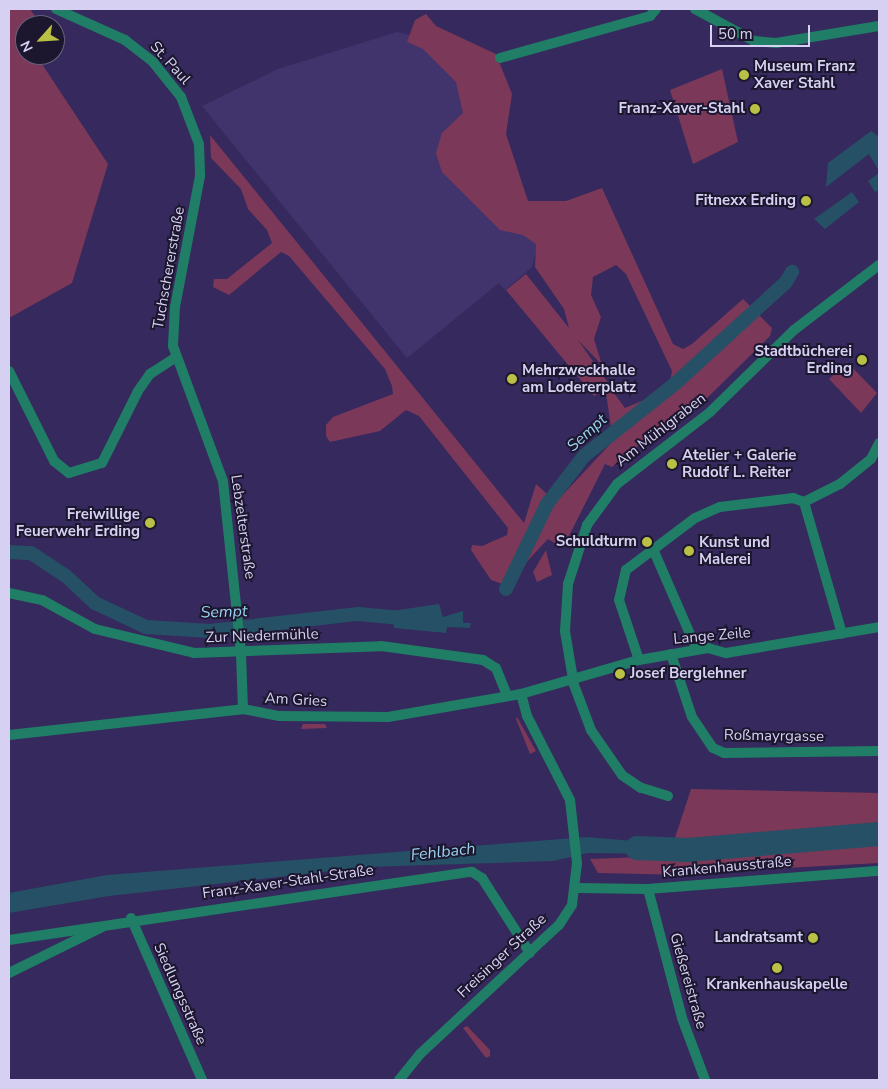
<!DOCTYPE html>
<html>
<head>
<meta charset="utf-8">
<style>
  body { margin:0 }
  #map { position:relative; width:888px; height:1089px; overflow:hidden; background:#36295d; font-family:"Nunito Sans",sans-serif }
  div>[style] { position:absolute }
  .built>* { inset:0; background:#41346d }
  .green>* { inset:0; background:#7b3858 }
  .water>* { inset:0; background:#265065 }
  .canal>* { height:14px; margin:-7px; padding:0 7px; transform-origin:7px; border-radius:7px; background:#265065 }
  .river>* { height:24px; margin:-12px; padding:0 12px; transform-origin:12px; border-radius:12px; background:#265065 }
  .minor>* { height:10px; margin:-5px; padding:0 5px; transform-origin:5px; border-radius:5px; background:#207d66 }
  .tertiary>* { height:10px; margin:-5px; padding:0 5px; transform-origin:5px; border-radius:5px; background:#207d66 }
  .dots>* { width:14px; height:14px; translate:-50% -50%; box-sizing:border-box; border:2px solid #1c172e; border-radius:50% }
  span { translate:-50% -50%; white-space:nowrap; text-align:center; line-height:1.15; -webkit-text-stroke:4px #1c172e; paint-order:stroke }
  .street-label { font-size:15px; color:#d6d1f2 }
  .poi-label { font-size:15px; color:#d6d1f2; font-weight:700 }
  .left { translate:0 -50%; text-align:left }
  .right { translate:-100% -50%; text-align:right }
  .water-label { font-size:16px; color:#9ad2ef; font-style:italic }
  .frame { position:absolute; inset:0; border:10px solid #d6d1f2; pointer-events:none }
  .north { position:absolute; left:15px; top:15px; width:50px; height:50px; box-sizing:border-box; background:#1c172e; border:1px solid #66617c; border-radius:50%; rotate:244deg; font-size:14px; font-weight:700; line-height:20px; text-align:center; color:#d6d1f2 }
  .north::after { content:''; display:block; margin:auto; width:18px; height:22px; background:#bac045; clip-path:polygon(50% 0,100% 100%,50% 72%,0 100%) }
  .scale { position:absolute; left:710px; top:25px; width:100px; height:22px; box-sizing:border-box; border:2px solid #d6d1f2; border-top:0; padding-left:6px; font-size:15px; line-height:18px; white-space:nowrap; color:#d6d1f2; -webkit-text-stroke:4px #1c172e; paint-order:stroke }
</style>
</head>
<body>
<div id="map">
  <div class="built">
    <div style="clip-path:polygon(397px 32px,428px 39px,463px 77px,538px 242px,532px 267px,505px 290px,499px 283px,407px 358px,202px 106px,278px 69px)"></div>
  </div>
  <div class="green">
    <div style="clip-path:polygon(9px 9px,30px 9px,41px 25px,25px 25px,25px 55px,36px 55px,108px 164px,72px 283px,9px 318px)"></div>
    <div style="clip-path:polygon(426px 14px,436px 26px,496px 54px,512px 94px,506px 134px,528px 201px,566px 201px,602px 188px,673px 344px,683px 349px,692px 344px,743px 299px,772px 328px,770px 336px,701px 404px,679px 413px,612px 467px,605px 464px,563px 548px,548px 539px,505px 585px,491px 580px,471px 550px,472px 545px,482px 546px,507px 535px,508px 528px,419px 416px,406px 410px,380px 431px,330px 442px,326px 436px,326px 425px,333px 417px,393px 394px,392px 386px,385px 369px,289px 256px,281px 252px,229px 295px,213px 287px,214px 279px,227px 279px,272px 243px,267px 230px,248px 209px,241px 189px,211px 158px,210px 135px,524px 523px,536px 484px,556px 502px,613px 441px,606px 393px,611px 389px,625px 408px,651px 397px,670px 381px,672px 371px,626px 274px,616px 265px,593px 277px,591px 295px,601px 317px,594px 339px,602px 365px,578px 340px,611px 387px,594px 396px,506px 290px,526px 274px,569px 328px,564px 309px,535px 267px,536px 244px,523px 235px,500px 230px,442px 172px,436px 153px,442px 133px,463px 113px,456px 82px,423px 49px,407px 42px,415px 20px)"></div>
    <div style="clip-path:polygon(722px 69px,738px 142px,693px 164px,670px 90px)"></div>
    <div style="clip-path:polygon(847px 362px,877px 393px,861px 413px,829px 379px)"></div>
    <div style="clip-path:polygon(546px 550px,552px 575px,537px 582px,533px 572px)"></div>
    <div style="clip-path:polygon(517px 717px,536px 751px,530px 754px,516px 719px)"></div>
    <div style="clip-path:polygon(303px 724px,325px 724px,327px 728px,301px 729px)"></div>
    <div style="clip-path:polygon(691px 789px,879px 793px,879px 863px,767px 869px,767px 864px,757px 865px,757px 870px,685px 875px,598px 873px,590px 859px,669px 856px)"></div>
    <div style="clip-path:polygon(467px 1026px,490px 1050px,490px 1056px,486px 1058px,463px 1028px)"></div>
  </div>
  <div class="water">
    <div style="clip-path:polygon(871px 131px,879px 137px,879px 171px,869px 154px,826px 187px,828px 163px)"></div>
    <div style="clip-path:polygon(879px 173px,879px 190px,875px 192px,868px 181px)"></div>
    <div style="clip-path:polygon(852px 192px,859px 202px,825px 229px,814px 219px)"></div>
    <div style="clip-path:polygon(439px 604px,443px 617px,463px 611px,463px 623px,471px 623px,470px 628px,447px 627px,446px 633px,394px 628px,392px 611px)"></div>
    <div style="clip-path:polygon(586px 837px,670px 844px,670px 849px,668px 854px,588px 853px,553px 861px,366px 867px,109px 896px,9px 913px,9px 893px,107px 875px)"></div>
  </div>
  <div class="canal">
    <div style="left:9px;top:552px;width:22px;rotate:3deg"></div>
    <div style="left:31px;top:553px;width:42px;rotate:33.3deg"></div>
    <div style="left:66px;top:576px;width:40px;rotate:43deg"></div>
    <div style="left:95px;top:603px;width:56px;rotate:25.2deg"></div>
    <div style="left:146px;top:627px;width:64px;rotate:3.6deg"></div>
    <div style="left:210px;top:631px;width:149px;rotate:-6.6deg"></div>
    <div style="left:358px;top:614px;width:54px;rotate:5.3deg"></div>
    <div style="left:506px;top:589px;width:94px;rotate:-64.2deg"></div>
    <div style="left:547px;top:504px;width:61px;rotate:-52.4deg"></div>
    <div style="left:584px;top:456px;width:119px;rotate:-38.5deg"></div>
    <div style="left:677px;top:382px;width:148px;rotate:-42.5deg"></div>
    <div style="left:786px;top:282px;width:12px;rotate:-59deg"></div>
  </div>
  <div class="river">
    <div style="left:637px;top:848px;width:51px;rotate:2.2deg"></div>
    <div style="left:688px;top:850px;width:192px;rotate:-4.8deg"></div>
  </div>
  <div class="minor">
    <div style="left:56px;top:9px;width:76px;rotate:24.2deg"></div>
    <div style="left:125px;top:40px;width:36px;rotate:38deg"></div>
    <div style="left:153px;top:62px;width:45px;rotate:51.3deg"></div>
    <div style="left:181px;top:97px;width:50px;rotate:69deg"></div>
    <div style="left:199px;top:144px;width:32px;rotate:88deg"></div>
    <div style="left:200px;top:176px;width:133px;rotate:100.8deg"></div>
    <div style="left:175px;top:307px;width:39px;rotate:93deg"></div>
    <div style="left:173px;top:346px;width:144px;rotate:69.7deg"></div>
    <div style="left:223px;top:481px;width:173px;rotate:84deg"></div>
    <div style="left:241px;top:653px;width:56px;rotate:88deg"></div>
    <div style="left:500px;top:58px;width:156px;rotate:-15.6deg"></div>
    <div style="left:650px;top:16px;width:9px;rotate:-49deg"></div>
    <div style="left:9px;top:371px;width:101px;rotate:63.4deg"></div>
    <div style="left:54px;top:461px;width:19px;rotate:39deg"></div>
    <div style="left:69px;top:473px;width:34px;rotate:-17deg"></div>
    <div style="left:102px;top:463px;width:80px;rotate:-63.4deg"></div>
    <div style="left:138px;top:391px;width:21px;rotate:-55deg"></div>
    <div style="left:150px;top:374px;width:31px;rotate:-33deg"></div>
    <div style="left:804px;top:502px;width:137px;rotate:73.9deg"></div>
    <div style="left:804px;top:502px;width:40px;rotate:-26.6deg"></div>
    <div style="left:840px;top:484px;width:40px;rotate:-39deg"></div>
    <div style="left:871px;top:459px;width:18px;rotate:-63deg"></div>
    <div style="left:653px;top:549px;width:110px;rotate:66.5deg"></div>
    <div style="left:9px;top:593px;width:34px;rotate:12deg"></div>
    <div style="left:42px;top:600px;width:60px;rotate:28.7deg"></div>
    <div style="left:95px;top:629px;width:102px;rotate:13.6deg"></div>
    <div style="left:194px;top:653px;width:187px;rotate:-2.1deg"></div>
    <div style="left:381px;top:646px;width:103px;rotate:7.8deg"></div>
    <div style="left:483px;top:660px;width:15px;rotate:32deg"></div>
    <div style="left:496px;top:668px;width:29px;rotate:68deg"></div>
    <div style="left:671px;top:654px;width:66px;rotate:71.6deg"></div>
    <div style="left:692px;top:717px;width:37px;rotate:56deg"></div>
    <div style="left:713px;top:748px;width:12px;rotate:24deg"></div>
    <div style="left:724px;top:753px;width:155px;rotate:-0.7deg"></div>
    <div style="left:639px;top:660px;width:63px;rotate:-108.4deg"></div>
    <div style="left:619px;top:600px;width:31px;rotate:-77deg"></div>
    <div style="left:626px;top:570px;width:86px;rotate:-37deg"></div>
    <div style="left:695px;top:518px;width:27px;rotate:-24deg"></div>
    <div style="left:720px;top:507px;width:74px;rotate:-7deg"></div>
    <div style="left:793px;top:498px;width:12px;rotate:20deg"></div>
    <div style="left:9px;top:735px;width:235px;rotate:-6.3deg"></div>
    <div style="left:243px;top:709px;width:37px;rotate:11deg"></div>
    <div style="left:279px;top:716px;width:109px;rotate:0.5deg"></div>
    <div style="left:388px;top:717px;width:135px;rotate:-9.8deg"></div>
    <div style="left:521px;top:694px;width:123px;rotate:-16.1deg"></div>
    <div style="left:639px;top:660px;width:70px;rotate:-9.9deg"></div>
    <div style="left:708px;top:648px;width:19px;rotate:16deg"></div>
    <div style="left:726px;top:653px;width:155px;rotate:-9.6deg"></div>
    <div style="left:668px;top:796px;width:28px;rotate:-163deg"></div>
    <div style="left:641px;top:788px;width:23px;rotate:-146deg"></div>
    <div style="left:622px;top:775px;width:55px;rotate:-124.6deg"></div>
    <div style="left:591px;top:730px;width:48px;rotate:-110.7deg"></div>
    <div style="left:574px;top:685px;width:55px;rotate:-99.5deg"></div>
    <div style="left:565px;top:631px;width:47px;rotate:-86.3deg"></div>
    <div style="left:568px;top:584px;width:62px;rotate:-72.1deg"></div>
    <div style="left:587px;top:525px;width:51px;rotate:-53.8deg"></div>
    <div style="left:617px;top:484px;width:118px;rotate:-37.7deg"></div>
    <div style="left:710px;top:412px;width:117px;rotate:-44.3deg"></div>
    <div style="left:794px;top:330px;width:107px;rotate:-37.4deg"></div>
    <div style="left:577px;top:888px;width:71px;rotate:0.8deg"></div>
    <div style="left:648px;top:889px;width:232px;rotate:-4.5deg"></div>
    <div style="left:648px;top:889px;width:133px;rotate:75.2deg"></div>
    <div style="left:682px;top:1018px;width:66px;rotate:69.6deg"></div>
    <div style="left:131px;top:918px;width:177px;rotate:66.3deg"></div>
    <div style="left:9px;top:940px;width:468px;rotate:-8.4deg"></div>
    <div style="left:472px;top:872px;width:12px;rotate:31deg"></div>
    <div style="left:482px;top:878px;width:89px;rotate:57.4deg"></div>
    <div style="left:9px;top:973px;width:104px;rotate:-26.3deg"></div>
    <div style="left:399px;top:1080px;width:33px;rotate:-51deg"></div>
    <div style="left:420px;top:1054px;width:190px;rotate:-42.9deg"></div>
    <div style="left:559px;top:925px;width:24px;rotate:-57deg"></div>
    <div style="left:572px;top:905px;width:42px;rotate:-83.2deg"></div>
    <div style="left:577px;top:863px;width:63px;rotate:-96.3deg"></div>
    <div style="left:570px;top:800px;width:94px;rotate:-117.1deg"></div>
    <div style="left:527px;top:716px;width:23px;rotate:-105deg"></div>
  </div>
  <div class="tertiary">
    <div style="left:695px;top:9px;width:67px;rotate:28.5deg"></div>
    <div style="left:754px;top:41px;width:22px;rotate:5deg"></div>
    <div style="left:776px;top:43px;width:104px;rotate:-9.4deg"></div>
  </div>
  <div class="dots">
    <div style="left:744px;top:75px;background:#bac045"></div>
    <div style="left:755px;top:109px;background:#bac045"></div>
    <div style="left:806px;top:201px;background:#bac045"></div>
    <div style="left:862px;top:360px;background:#bac045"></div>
    <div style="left:512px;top:379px;background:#bac045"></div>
    <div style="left:672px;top:464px;background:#bac045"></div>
    <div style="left:150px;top:523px;background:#bac045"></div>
    <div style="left:647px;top:542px;background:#bac045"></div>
    <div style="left:689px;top:551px;background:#bac045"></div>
    <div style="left:620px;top:674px;background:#bac045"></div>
    <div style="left:813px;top:938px;background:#bac045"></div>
    <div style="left:777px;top:968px;background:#bac045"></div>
  </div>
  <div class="street-label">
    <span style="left:170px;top:63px;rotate:48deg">St. Paul</span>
    <span style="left:169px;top:268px;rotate:-80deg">Tuchschererstraße</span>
    <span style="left:661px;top:430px;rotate:-38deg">Am Mühlgraben</span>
    <span style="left:243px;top:527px;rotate:82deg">Lebzelterstraße</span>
    <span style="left:262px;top:636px;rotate:-2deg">Zur Niedermühle</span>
    <span style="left:712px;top:636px;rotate:-5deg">Lange Zeile</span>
    <span style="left:296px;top:700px;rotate:3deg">Am Gries</span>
    <span style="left:774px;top:736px;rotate:1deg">Roßmayrgasse</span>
    <span style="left:727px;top:867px;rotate:-5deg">Krankenhausstraße</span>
    <span style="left:288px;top:882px;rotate:-8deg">Franz-Xaver-Stahl-Straße</span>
    <span style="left:502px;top:956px;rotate:-43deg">Freisinger Straße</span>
    <span style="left:688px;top:981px;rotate:74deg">Gießereistraße</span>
    <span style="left:180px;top:994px;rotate:66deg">Siedlungsstraße</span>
  </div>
  <div class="poi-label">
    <span class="left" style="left:754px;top:75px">Museum Franz<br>Xaver Stahl</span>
    <span class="right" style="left:745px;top:109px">Franz-Xaver-Stahl</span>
    <span class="right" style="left:796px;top:201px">Fitnexx Erding</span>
    <span class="right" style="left:852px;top:360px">Stadtbücherei<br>Erding</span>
    <span class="left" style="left:522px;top:379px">Mehrzweckhalle<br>am Lodererplatz</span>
    <span class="left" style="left:682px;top:464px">Atelier + Galerie<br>Rudolf L. Reiter</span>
    <span class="right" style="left:140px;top:523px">Freiwillige<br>Feuerwehr Erding</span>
    <span class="right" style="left:637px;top:542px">Schuldturm</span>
    <span class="left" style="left:699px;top:551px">Kunst und<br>Malerei</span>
    <span class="left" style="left:630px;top:674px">Josef Berglehner</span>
    <span class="right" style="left:803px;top:938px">Landratsamt</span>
    <span style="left:777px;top:985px">Krankenhauskapelle</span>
  </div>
  <div class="water-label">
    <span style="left:587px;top:433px;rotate:-42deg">Sempt</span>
    <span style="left:224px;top:612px;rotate:-2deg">Sempt</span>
    <span style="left:443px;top:852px;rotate:-6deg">Fehlbach</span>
  </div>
  <div class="frame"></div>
  <div class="north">N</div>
  <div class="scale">50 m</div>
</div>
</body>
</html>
